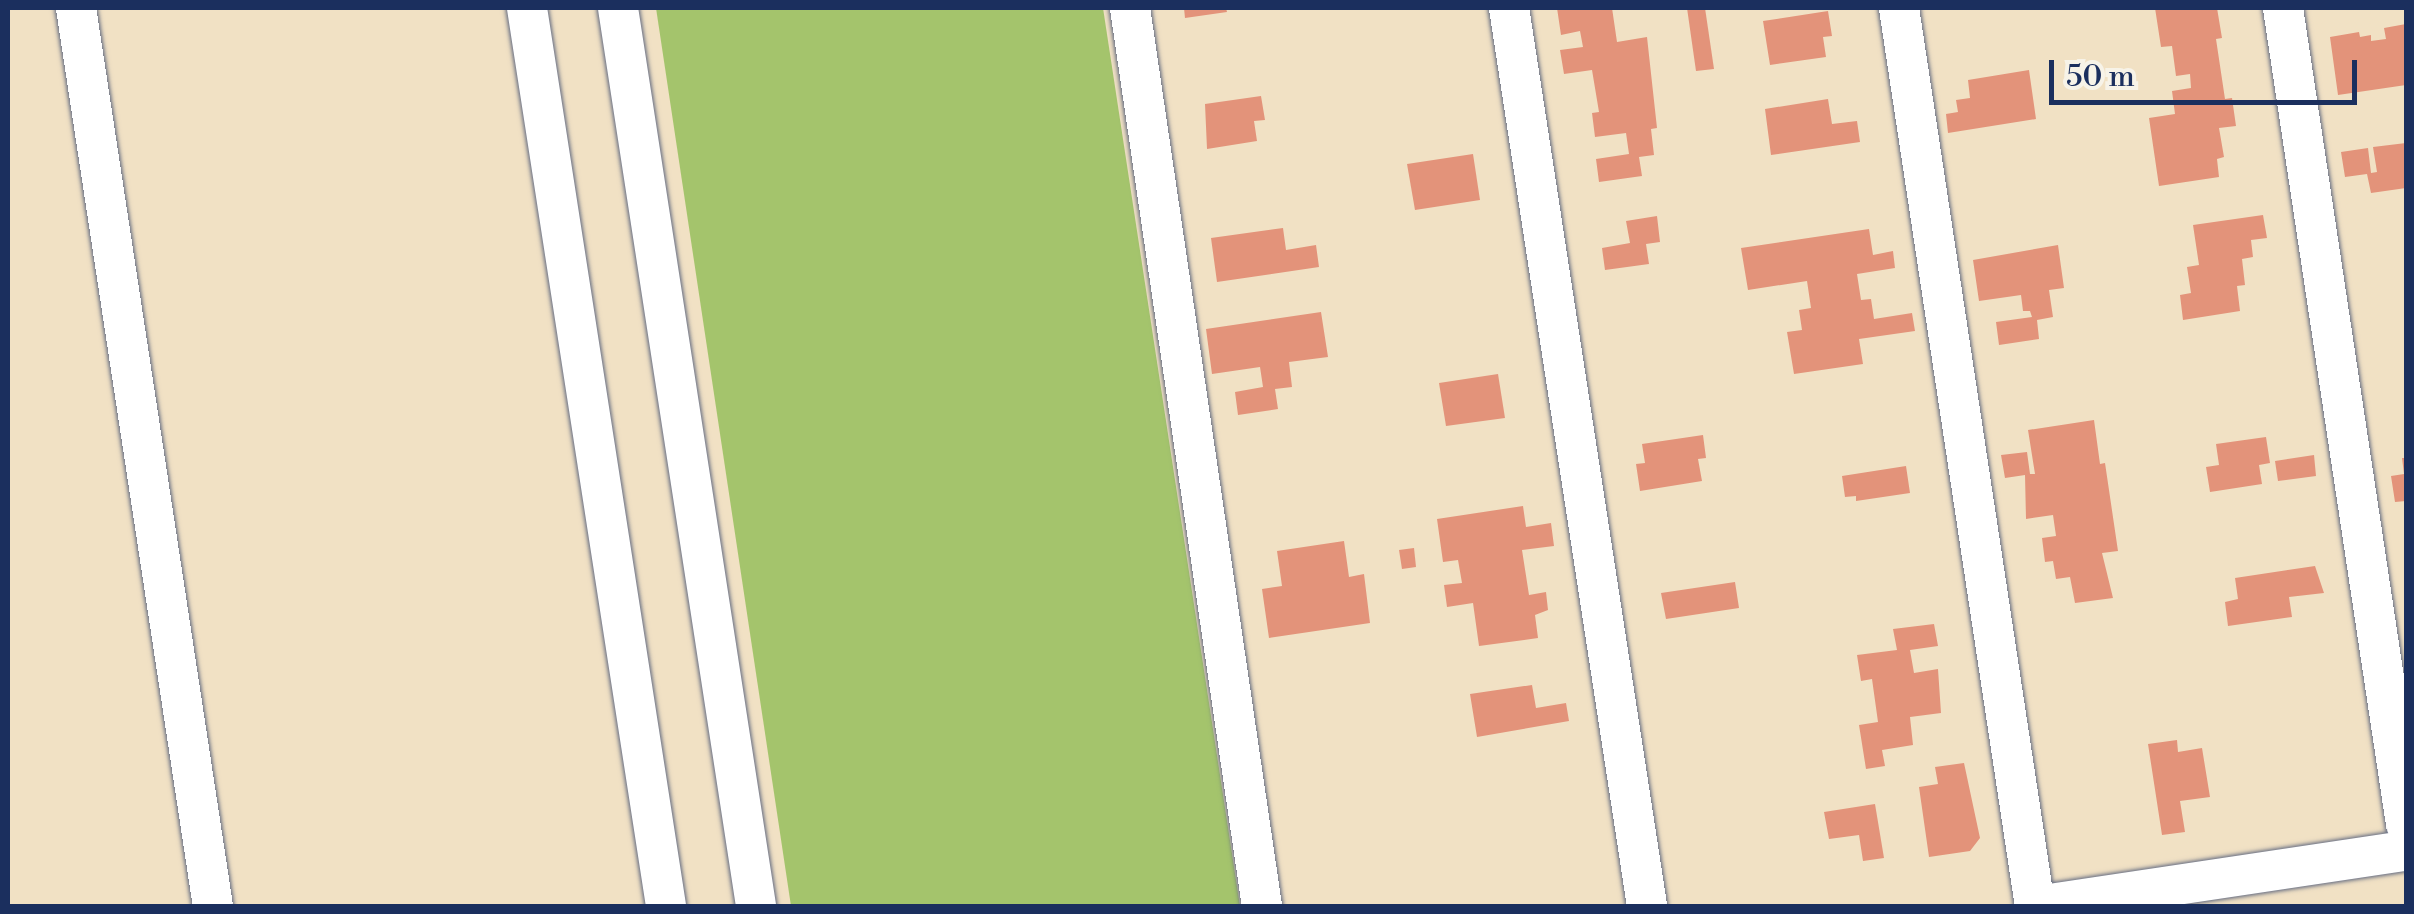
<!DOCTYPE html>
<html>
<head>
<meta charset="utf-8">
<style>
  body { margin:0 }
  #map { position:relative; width:2414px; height:914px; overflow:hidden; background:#f1e1c4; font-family:"Libre Bodoni",serif }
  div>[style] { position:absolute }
  .green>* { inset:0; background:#a4c46c }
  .building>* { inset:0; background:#e3937a }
  .roads { filter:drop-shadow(0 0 2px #666d82) drop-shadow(0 0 2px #666d82) }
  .minor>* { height:40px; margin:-20px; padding:0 20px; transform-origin:20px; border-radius:20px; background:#fff }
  span { translate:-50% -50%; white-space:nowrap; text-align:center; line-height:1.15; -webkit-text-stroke:8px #f7f3e8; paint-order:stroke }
  .frame { position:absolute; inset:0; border:10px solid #1b2f5e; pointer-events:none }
  .scale { position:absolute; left:2049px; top:60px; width:308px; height:45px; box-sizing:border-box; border:5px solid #1b2f5e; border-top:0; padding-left:12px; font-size:30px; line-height:35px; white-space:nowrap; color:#1b2f5e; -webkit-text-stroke:8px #f7f3e8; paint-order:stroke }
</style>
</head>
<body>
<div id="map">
  <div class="green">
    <div style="clip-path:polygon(656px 8px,1103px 8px,1240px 906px,791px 906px)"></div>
  </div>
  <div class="building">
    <div style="clip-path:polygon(1184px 8px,1226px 8px,1227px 12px,1185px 18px)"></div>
    <div style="clip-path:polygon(1557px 8px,1612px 8px,1617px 42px,1647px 37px,1657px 128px,1651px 129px,1654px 155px,1639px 157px,1642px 176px,1599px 182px,1596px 159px,1629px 154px,1626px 133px,1595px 137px,1592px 113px,1599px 112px,1592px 70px,1564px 74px,1560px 50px,1583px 47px,1580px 31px,1561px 35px)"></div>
    <div style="clip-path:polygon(1687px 8px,1705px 8px,1714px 69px,1696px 71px)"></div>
    <div style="clip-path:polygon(2155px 8px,2217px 8px,2222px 38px,2216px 39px,2225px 99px,2232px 98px,2236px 126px,2219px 128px,2224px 157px,2217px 159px,2219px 177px,2159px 186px,2149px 118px,2175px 114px,2172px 91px,2191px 88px,2190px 74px,2176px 76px,2172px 46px,2161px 47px)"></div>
    <div style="clip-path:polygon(1828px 11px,1832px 36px,1823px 37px,1826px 57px,1770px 65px,1763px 21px)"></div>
    <div style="clip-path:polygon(2406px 24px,2406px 85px,2338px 95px,2330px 37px,2359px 32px,2360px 37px,2371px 35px,2371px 41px,2386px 39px,2384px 28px)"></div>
    <div style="clip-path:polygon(2029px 70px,2036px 119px,1948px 133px,1946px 114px,1958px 112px,1956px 100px,1970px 98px,1968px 80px)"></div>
    <div style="clip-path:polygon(1261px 96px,1265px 120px,1254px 121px,1257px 141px,1207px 149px,1205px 104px)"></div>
    <div style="clip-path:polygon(1828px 99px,1832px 124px,1857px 121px,1860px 142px,1771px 155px,1765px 109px)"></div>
    <div style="clip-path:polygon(2406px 143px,2406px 188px,2371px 193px,2367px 174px,2345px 177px,2341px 152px,2368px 148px,2371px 173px,2377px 172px,2373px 147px)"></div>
    <div style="clip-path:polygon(1473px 154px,1480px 200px,1415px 210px,1407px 164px)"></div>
    <div style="clip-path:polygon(2263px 215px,2267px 238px,2251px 240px,2253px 257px,2242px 259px,2245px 285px,2237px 286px,2240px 311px,2183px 320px,2180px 295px,2191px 293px,2187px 267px,2199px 265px,2193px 225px)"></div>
    <div style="clip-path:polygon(1657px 216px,1660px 242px,1646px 244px,1649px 264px,1605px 270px,1602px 248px,1630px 243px,1626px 221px)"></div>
    <div style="clip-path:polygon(1283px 228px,1286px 250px,1316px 245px,1319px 267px,1217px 282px,1211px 238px)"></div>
    <div style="clip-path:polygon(1869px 229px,1873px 255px,1893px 251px,1895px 268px,1857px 274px,1861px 300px,1871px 299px,1874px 319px,1912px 313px,1915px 331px,1859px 339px,1863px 364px,1794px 374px,1787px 332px,1802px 330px,1799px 310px,1811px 308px,1807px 281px,1748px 290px,1741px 248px)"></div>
    <div style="clip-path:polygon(2058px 245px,2064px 288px,2049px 290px,2053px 317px,2037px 320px,2039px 339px,1999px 345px,1996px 322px,2032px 317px,2030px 311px,2023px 311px,2021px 295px,1979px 301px,1973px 260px)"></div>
    <div style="clip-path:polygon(1321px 312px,1328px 357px,1289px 362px,1292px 387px,1275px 389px,1278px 409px,1238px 415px,1235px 392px,1263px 387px,1260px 367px,1212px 374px,1206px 329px)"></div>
    <div style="clip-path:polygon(1498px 374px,1505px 418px,1446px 426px,1439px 383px)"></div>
    <div style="clip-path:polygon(2094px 420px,2100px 464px,2105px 463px,2118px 551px,2102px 553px,2113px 598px,2075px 603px,2070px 577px,2056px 579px,2053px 561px,2045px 562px,2042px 538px,2056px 536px,2053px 515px,2026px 519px,2025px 475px,2005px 478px,2001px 455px,2027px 452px,2030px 474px,2035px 474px,2028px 430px)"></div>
    <div style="clip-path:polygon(1703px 435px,1706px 458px,1698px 459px,1702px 481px,1640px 491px,1636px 464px,1645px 463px,1642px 444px)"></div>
    <div style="clip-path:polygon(2266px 437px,2270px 463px,2259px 465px,2262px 484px,2210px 492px,2206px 467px,2219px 465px,2216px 444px)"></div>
    <div style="clip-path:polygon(2314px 455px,2316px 476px,2278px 481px,2275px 461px)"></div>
    <div style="clip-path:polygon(2402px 458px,2406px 458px,2406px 501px,2395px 502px,2391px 476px,2404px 474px)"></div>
    <div style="clip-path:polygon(1906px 466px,1910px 493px,1856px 501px,1856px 496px,1845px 497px,1842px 476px)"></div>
    <div style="clip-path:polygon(1523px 506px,1526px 527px,1551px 523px,1554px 546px,1522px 550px,1529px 595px,1546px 592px,1548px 610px,1535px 615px,1538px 638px,1479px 646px,1473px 603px,1447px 607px,1444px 585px,1462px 583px,1458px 560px,1443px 562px,1437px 519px)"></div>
    <div style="clip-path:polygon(1344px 541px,1349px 577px,1364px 574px,1370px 623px,1269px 638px,1262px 589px,1282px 586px,1277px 551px)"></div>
    <div style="clip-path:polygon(1414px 548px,1416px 567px,1402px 569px,1399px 550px)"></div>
    <div style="clip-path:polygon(2315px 566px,2324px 593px,2289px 597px,2292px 617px,2228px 626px,2225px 602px,2238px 599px,2235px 578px)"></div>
    <div style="clip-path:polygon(1735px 582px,1739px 608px,1666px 619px,1661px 593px)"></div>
    <div style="clip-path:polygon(1934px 624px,1938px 646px,1910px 650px,1914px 673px,1938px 669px,1941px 713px,1910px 717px,1913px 745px,1882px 750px,1885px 766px,1866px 769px,1859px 725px,1878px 722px,1872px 679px,1861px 681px,1857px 655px,1897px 650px,1893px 629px)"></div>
    <div style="clip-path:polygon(1532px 685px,1536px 708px,1566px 703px,1569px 721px,1477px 737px,1470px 694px)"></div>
    <div style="clip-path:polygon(2177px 740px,2178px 752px,2202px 748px,2210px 797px,2180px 801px,2185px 832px,2162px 835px,2148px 744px)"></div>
    <div style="clip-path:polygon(1964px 763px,1980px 838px,1970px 851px,1929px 857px,1919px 787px,1938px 784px,1935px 767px)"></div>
    <div style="clip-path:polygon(1875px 804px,1884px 858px,1863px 861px,1859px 835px,1829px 839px,1824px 812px)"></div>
  </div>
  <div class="roads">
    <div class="minor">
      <div style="left:76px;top:8px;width:908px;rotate:81.33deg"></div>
      <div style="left:527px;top:8px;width:909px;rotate:81.2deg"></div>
      <div style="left:618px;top:8px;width:909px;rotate:81.26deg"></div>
      <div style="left:1130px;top:8px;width:908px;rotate:81.64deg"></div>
      <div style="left:1509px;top:8px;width:909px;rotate:81.26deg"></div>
      <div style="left:1899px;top:8px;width:908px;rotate:81.39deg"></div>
      <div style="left:2283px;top:8px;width:825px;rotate:81.43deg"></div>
      <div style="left:2036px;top:906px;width:374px;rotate:-8.5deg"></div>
    </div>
  </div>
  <div class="frame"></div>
  <div class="scale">50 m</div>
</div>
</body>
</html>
